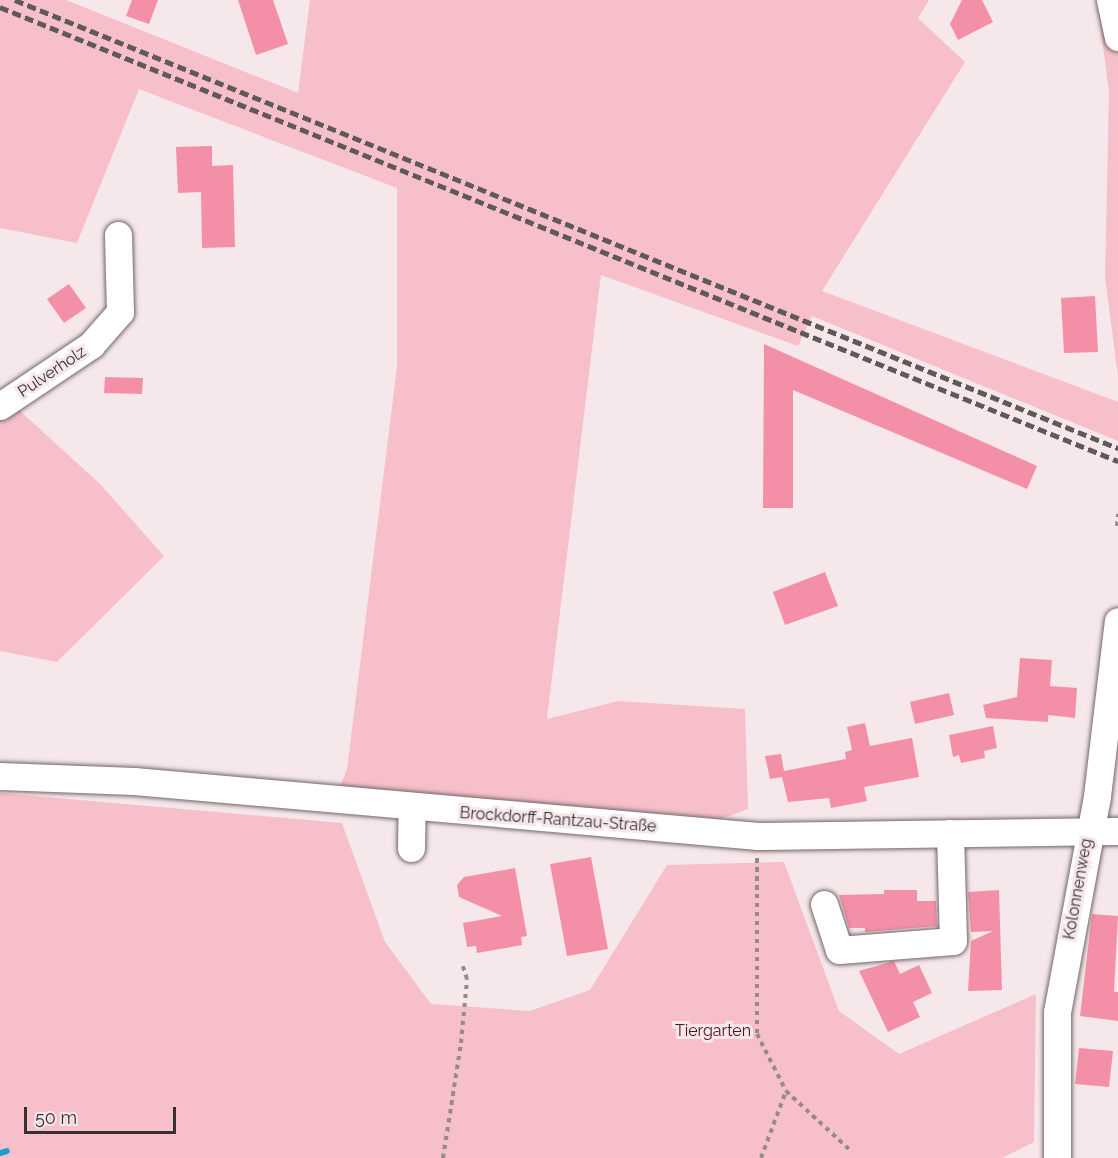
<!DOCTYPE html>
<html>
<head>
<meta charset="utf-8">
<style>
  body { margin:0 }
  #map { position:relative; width:1118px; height:1158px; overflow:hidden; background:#f6e7ea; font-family:Raleway,sans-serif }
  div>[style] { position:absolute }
  .green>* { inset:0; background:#f7bfca }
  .stream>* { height:6px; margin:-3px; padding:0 3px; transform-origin:3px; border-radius:3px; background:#1d9cca }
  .building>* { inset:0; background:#f390a7 }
  .path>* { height:4px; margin-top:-2px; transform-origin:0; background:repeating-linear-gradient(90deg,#958b8d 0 4.5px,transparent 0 9px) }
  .roads { filter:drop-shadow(0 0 2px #736769) drop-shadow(0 0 2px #736769) }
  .minor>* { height:27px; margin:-13.5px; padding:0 13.5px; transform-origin:13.5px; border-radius:13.5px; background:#fff }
  .rail>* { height:4.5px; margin-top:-2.25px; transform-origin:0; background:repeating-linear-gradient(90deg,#60595b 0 9px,transparent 0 13.5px) }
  span { translate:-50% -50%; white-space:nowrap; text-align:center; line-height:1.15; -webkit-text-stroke:6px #f6e7ea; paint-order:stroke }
  .street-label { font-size:16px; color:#353031 }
  .park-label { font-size:16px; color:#4d1023 }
  .scale { position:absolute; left:24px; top:1107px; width:152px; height:27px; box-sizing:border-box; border:3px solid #353031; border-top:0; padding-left:8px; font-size:18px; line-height:21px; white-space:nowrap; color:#353031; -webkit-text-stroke:4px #f6e7ea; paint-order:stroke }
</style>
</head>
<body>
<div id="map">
  <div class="green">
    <div style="clip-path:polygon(0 0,66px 0,298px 93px,310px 0,929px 0,918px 18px,965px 62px,822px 291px,1118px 402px,1118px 441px,812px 316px,798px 346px,601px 275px,547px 719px,618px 701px,745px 709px,748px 809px,721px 819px,339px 789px,347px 769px,397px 367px,397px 188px,139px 89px,77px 243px,0 228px)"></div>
    <div style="clip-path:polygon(1118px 0,1118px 376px,1105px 277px,1109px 93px,1098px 7px)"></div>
    <div style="clip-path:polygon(19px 410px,100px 484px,164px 556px,57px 662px,0 651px,0 420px)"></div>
    <div style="clip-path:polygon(0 793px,342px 823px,385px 942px,431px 1004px,530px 1011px,590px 990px,667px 865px,784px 862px,839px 1011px,899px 1054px,1036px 994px,1034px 1142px,1002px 1158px,0 1158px)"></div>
  </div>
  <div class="stream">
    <div style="left:0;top:1153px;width:7px;rotate:-16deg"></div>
  </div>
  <div class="building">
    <div style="clip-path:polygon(132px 0,158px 0,149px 24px,126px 16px)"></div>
    <div style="clip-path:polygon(238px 0,273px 0,288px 44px,256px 55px)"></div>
    <div style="clip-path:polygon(962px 0,982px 0,993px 22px,958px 40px,950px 24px)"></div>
    <div style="clip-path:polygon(212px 146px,212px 166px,233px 165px,235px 247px,202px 248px,201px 192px,178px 193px,176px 147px)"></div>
    <div style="clip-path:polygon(69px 284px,86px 308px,64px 323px,47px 299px)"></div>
    <div style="clip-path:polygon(1095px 296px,1098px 352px,1064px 353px,1061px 298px)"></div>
    <div style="clip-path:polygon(764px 344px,1037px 466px,1027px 489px,793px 390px,793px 508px,763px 508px)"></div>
    <div style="clip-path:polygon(105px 377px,143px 378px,142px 394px,104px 393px)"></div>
    <div style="clip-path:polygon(825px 572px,838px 606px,785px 625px,773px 592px)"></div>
    <div style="clip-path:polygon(1020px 658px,1052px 660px,1050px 686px,1077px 688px,1075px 718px,1048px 715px,1048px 722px,986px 718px,983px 705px,1017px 697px)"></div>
    <div style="clip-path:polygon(949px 693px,954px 715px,915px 724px,910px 702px)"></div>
    <div style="clip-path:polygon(865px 723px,870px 746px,912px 738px,919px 777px,864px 787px,867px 801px,831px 808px,829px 798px,788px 802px,782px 777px,770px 779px,765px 756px,781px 754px,784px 771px,846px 759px,845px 752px,852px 750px,847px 727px)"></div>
    <div style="clip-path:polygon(993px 726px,997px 748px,984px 751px,985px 758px,961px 763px,959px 755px,953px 757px,949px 735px)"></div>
    <div style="clip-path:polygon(591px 857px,608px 949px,567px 956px,550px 864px)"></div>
    <div style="clip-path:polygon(515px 868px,527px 936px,521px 937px,522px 945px,477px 953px,476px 946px,467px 947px,463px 923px,502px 916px,459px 897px,457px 885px,464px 877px)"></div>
    <div style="clip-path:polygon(884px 890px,917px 890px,917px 901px,936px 901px,937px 926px,865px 932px,865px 928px,849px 928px,839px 895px,884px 894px)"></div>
    <div style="clip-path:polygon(999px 890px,1002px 990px,968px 991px,971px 941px,993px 931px,971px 932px,968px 892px)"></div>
    <div style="clip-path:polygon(1092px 914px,1118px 916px,1114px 992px,1118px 992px,1118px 1021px,1080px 1016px)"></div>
    <div style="clip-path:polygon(894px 961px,900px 974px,919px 965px,932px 993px,913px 1002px,920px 1017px,888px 1032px,859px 971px)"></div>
    <div style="clip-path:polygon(1079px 1048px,1113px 1051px,1109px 1087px,1075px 1084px)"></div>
  </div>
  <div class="path">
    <div style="left:1117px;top:526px;width:12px;rotate:-85deg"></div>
    <div style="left:757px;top:858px;width:176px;rotate:90deg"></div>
    <div style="left:757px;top:1034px;width:64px;rotate:63deg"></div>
    <div style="left:786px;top:1091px;width:87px;rotate:42.7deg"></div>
    <div style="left:443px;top:1158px;width:116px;rotate:-81.1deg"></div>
    <div style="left:461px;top:1043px;width:64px;rotate:-84.6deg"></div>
    <div style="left:467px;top:979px;width:16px;rotate:-108deg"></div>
    <div style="left:761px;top:1158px;width:72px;rotate:-69.5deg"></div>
  </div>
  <div class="roads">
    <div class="minor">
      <div style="left:1110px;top:0;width:38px;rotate:78deg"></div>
      <div style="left:0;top:406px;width:110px;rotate:-33.8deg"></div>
      <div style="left:91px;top:345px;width:44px;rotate:-48.7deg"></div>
      <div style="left:120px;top:312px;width:77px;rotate:-91.5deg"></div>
      <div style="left:0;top:776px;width:134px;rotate:2.1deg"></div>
      <div style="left:134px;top:781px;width:626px;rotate:5.04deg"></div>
      <div style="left:758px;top:836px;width:360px;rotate:-0.8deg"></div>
      <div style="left:411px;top:848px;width:39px;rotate:-89deg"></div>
      <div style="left:824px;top:904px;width:48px;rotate:71.9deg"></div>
      <div style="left:839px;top:950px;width:114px;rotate:-4.5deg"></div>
      <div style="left:953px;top:941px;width:108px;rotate:-91.6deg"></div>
      <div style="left:1057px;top:1158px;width:146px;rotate:-90deg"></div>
      <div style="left:1057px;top:1012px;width:220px;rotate:-79.5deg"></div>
      <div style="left:1097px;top:796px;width:176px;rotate:-83.2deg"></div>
    </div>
  </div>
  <div class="rail">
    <div style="left:15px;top:0;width:1191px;rotate:22.11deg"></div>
    <div style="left:0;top:7px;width:1207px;rotate:22.1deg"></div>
  </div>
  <div class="street-label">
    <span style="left:52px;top:372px;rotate:-34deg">Pulverholz</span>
    <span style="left:558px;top:820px;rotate:4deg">Brockdorff-Rantzau-Straße</span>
    <span style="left:1078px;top:889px;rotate:-80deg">Kolonnenweg</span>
  </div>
  <div class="park-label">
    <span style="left:713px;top:1031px">Tiergarten</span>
  </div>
  <div class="scale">50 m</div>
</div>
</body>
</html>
